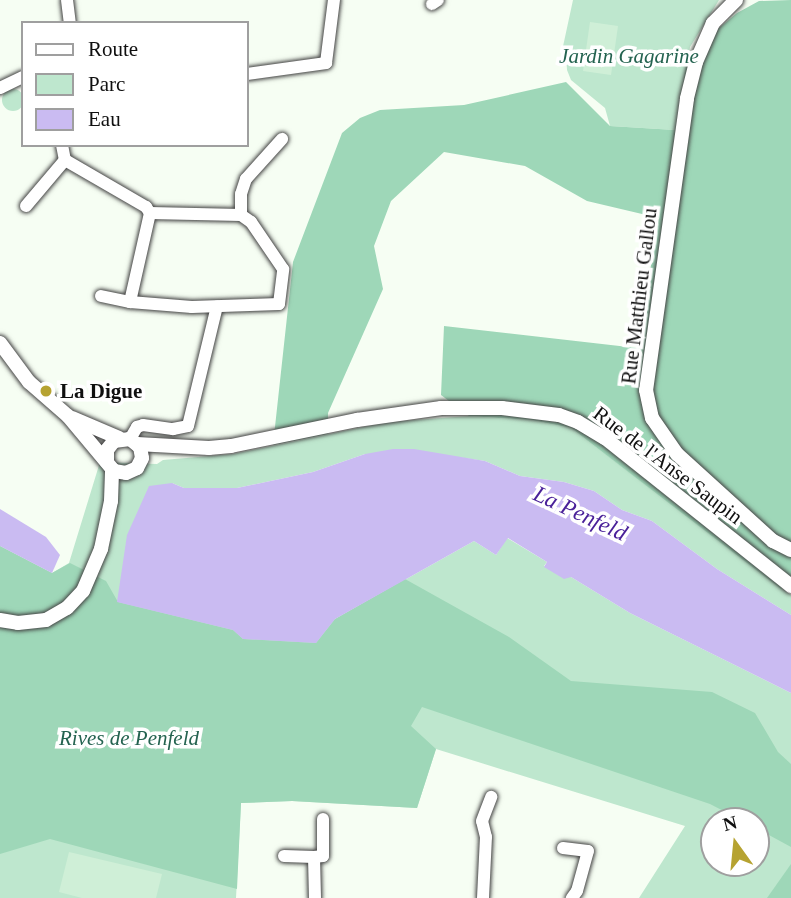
<!DOCTYPE html>
<html>
<head>
<meta charset="utf-8">
<style>
  body { margin:0 }
  #map { position:relative; width:791px; height:898px; overflow:hidden; background:#f6fef3; font-family:"Times New Roman",serif }
  div>[style] { position:absolute }
  .green>* { inset:0; background:#bee7ce }
  .round { border-radius:50% }
  .forest>* { inset:0; background:#9ed7b8 }
  .pitch>* { inset:0; background:#cfefd7 }
  .water>* { inset:0; background:#cabbf2 }
  .roads { filter:drop-shadow(0 0 2px #434343) drop-shadow(0 0 2px #434343) }
  .minor>* { height:12px; margin:-6px; padding:0 6px; transform-origin:6px; border-radius:6px; background:#fff }
  .tertiary>* { height:14px; margin:-7px; padding:0 7px; transform-origin:7px; border-radius:7px; background:#fff }
  .dots>* { width:19px; height:19px; translate:-50% -50%; box-sizing:border-box; border:4px solid #fff; border-radius:50% }
  span { translate:-50% -50%; white-space:nowrap; text-align:center; line-height:1.15; -webkit-text-stroke:7px #fff; paint-order:stroke }
  .park-label { font-size:21px; color:#246350; font-style:italic }
  .street-label { font-size:21px; color:#101010 }
  .poi-label { font-size:21px; color:#101010; font-weight:700 }
  .left { translate:0 -50%; text-align:left }
  .water-label { font-size:23px; color:#4a2199; font-style:italic }
  .legend { position:absolute; left:21px; top:21px; width:228px; height:126px; box-sizing:border-box; background:#fff; border:2px solid #9f9f9f; margin:0; padding:9px 12px; list-style:none; font-size:21px; color:#101010 }
  .legend li { display:flex; align-items:center; gap:14px; height:35px }
  .legend b { width:35px; border:2px solid #9f9f9f }
  .north { position:absolute; left:700px; top:807px; width:70px; height:70px; box-sizing:border-box; background:#fff; border:2px solid #9f9f9f; border-radius:50%; rotate:345deg; font-size:19px; font-weight:700; line-height:28px; text-align:center; color:#101010 }
  .north::after { content:''; display:block; margin:auto; width:24px; height:32px; background:#b6a331; clip-path:polygon(50% 0,100% 100%,50% 72%,0 100%) }
</style>
</head>
<body>
<div id="map">
  <div class="green">
    <div style="clip-path:polygon(573px 0,719px 0,690px 47px,675px 130px,610px 126px,605px 108px,571px 80px,567px 70px,566px 53px,562px 51px)"></div>
    <div class="round" style="left:2px;top:89px;width:22px;height:22px"></div>
    <div style="clip-path:polygon(evenodd,469px 416px,531px 420px,571px 428px,791px 595px,791px 615px,717px 569px,652px 521px,622px 510px,594px 491px,564px 482px,520px 476px,485px 461px,450px 456px,365px 454px,313px 472px,237px 488px,184px 488px,172px 483px,335px 619px,474px 541px,496px 555px,507px 538px,547px 562px,544px 566px,571px 577px,630px 613px,791px 693px,791px 898px,639px 898px,685px 826px,436px 749px,417px 808px,292px 801px,241px 803px,236px 898px,0 898px,0 546px,52px 573px,69px 563px,100px 462px,157px 464px,163px 460px,233px 454px,387px 422px,469px 416px,714px 821px,756px 821px,756px 863px,714px 863px,714px 821px)"></div>
  </div>
  <div class="forest">
    <div style="clip-path:polygon(791px 0,791px 583px,781px 589px,571px 428px,531px 420px,469px 416px,441px 395px,444px 326px,637px 348px,659px 218px,587px 201px,525px 166px,444px 152px,391px 201px,374px 246px,383px 289px,328px 413px,328px 434px,273px 445px,293px 262px,342px 133px,360px 118px,380px 110px,464px 105px,566px 82px,610px 126px,675px 130px,688px 54px,737px 13px,759px 1px)"></div>
    <div style="clip-path:polygon(0 546px,52px 573px,70px 563px,106px 581px,118px 602px,233px 630px,243px 639px,316px 643px,335px 619px,405px 579px,509px 637px,571px 681px,712px 692px,755px 713px,778px 752px,791px 764px,791px 847px,756px 828px,756px 821px,743px 821px,710px 804px,422px 707px,411px 726px,436px 749px,417px 808px,292px 801px,241px 803px,237px 889px,50px 839px,0 854px)"></div>
    <div style="clip-path:polygon(791px 864px,791px 898px,767px 898px)"></div>
  </div>
  <div class="pitch">
    <div style="clip-path:polygon(590px 22px,618px 26px,611px 75px,583px 71px)"></div>
    <div style="clip-path:polygon(69px 852px,162px 874px,156px 898px,82px 898px,59px 892px)"></div>
  </div>
  <div class="water">
    <div style="clip-path:polygon(393px 449px,414px 449px,485px 461px,520px 476px,564px 482px,594px 491px,622px 510px,652px 521px,717px 569px,791px 615px,791px 693px,630px 613px,571px 577px,564px 579px,544px 567px,547px 562px,508px 538px,496px 555px,474px 541px,335px 619px,316px 643px,243px 639px,233px 630px,117px 602px,127px 535px,149px 486px,172px 483px,184px 488px,237px 488px,313px 472px,365px 454px)"></div>
    <div style="clip-path:polygon(0 509px,46px 537px,60px 555px,52px 573px,0 546px)"></div>
  </div>
  <div class="roads">
    <div class="minor">
      <div style="left:67px;top:0;width:23px;rotate:83deg"></div>
      <div style="left:432px;top:4px;width:7px;rotate:-34deg"></div>
      <div style="left:247px;top:74px;width:80px;rotate:-7.9deg"></div>
      <div style="left:326px;top:63px;width:64px;rotate:-82.8deg"></div>
      <div style="left:0;top:88px;width:25px;rotate:-26deg"></div>
      <div style="left:62px;top:145px;width:15px;rotate:79deg"></div>
      <div style="left:65px;top:160px;width:94px;rotate:30.1deg"></div>
      <div style="left:146px;top:207px;width:7px;rotate:56deg"></div>
      <div style="left:150px;top:213px;width:91px;rotate:1.3deg"></div>
      <div style="left:241px;top:215px;width:21px;rotate:-90deg"></div>
      <div style="left:241px;top:194px;width:16px;rotate:-72deg"></div>
      <div style="left:246px;top:179px;width:54px;rotate:-48deg"></div>
      <div style="left:26px;top:206px;width:60px;rotate:-49.7deg"></div>
      <div style="left:150px;top:213px;width:91px;rotate:102.7deg"></div>
      <div style="left:130px;top:302px;width:62px;rotate:4.6deg"></div>
      <div style="left:192px;top:307px;width:87px;rotate:-2deg"></div>
      <div style="left:279px;top:304px;width:35px;rotate:-83deg"></div>
      <div style="left:283px;top:269px;width:57px;rotate:-124.2deg"></div>
      <div style="left:251px;top:222px;width:12px;rotate:-145deg"></div>
      <div style="left:101px;top:296px;width:30px;rotate:12deg"></div>
      <div style="left:130px;top:439px;width:14px;rotate:-60deg"></div>
      <div style="left:137px;top:427px;width:6px;rotate:-18deg"></div>
      <div style="left:143px;top:425px;width:30px;rotate:8deg"></div>
      <div style="left:173px;top:429px;width:15px;rotate:-11deg"></div>
      <div style="left:188px;top:426px;width:123px;rotate:-76.4deg"></div>
      <div style="left:563px;top:848px;width:25px;rotate:7deg"></div>
      <div style="left:588px;top:851px;width:41px;rotate:105.4deg"></div>
      <div style="left:577px;top:891px;width:9px;rotate:126deg"></div>
      <div style="left:284px;top:856px;width:30px;rotate:2deg"></div>
      <div style="left:314px;top:857px;width:41px;rotate:88.6deg"></div>
      <div style="left:314px;top:857px;width:9px;rotate:-6deg"></div>
      <div style="left:323px;top:856px;width:37px;rotate:-90deg"></div>
      <div style="left:483px;top:898px;width:61px;rotate:-87.2deg"></div>
      <div style="left:486px;top:837px;width:16px;rotate:-104deg"></div>
      <div style="left:482px;top:821px;width:26px;rotate:-69deg"></div>
    </div>
    <div class="tertiary">
      <div style="left:736px;top:0;width:33px;rotate:135deg"></div>
      <div style="left:713px;top:23px;width:43px;rotate:113.6deg"></div>
      <div style="left:696px;top:62px;width:38px;rotate:104deg"></div>
      <div style="left:687px;top:99px;width:294px;rotate:98deg"></div>
      <div style="left:646px;top:390px;width:29px;rotate:78deg"></div>
      <div style="left:652px;top:418px;width:44px;rotate:55.2deg"></div>
      <div style="left:677px;top:454px;width:130px;rotate:42.2deg"></div>
      <div style="left:773px;top:541px;width:20px;rotate:27deg"></div>
      <div style="left:0;top:343px;width:49px;rotate:53.4deg"></div>
      <div style="left:29px;top:382px;width:52px;rotate:41.1deg"></div>
      <div style="left:68px;top:416px;width:72px;rotate:50.1deg"></div>
      <div style="left:114px;top:471px;width:12px;rotate:9deg"></div>
      <div style="left:126px;top:473px;width:12px;rotate:-24deg"></div>
      <div style="left:137px;top:468px;width:11px;rotate:-63deg"></div>
      <div style="left:142px;top:458px;width:11px;rotate:-100deg"></div>
      <div style="left:140px;top:447px;width:13px;rotate:-141deg"></div>
      <div style="left:130px;top:439px;width:16px;rotate:173deg"></div>
      <div style="left:114px;top:441px;width:11px;rotate:128deg"></div>
      <div style="left:107px;top:450px;width:12px;rotate:90deg"></div>
      <div style="left:72px;top:418px;width:51px;rotate:23.1deg"></div>
      <div style="left:137px;top:444px;width:72px;rotate:3.2deg"></div>
      <div style="left:209px;top:448px;width:22px;rotate:-5deg"></div>
      <div style="left:231px;top:446px;width:129px;rotate:-11.7deg"></div>
      <div style="left:357px;top:420px;width:85px;rotate:-8.1deg"></div>
      <div style="left:441px;top:408px;width:61px"></div>
      <div style="left:502px;top:408px;width:57px;rotate:7deg"></div>
      <div style="left:559px;top:415px;width:20px;rotate:20deg"></div>
      <div style="left:578px;top:422px;width:31px;rotate:31deg"></div>
      <div style="left:605px;top:438px;width:238px;rotate:38.5deg"></div>
      <div style="left:0;top:620px;width:18px;rotate:9deg"></div>
      <div style="left:18px;top:623px;width:28px;rotate:-6deg"></div>
      <div style="left:46px;top:620px;width:24px;rotate:-30deg"></div>
      <div style="left:67px;top:608px;width:23px;rotate:-47deg"></div>
      <div style="left:83px;top:591px;width:46px;rotate:-66.8deg"></div>
      <div style="left:101px;top:549px;width:49px;rotate:-78.2deg"></div>
      <div style="left:111px;top:501px;width:32px;rotate:-88deg"></div>
    </div>
  </div>
  <div class="dots">
    <div style="left:46px;top:391px;background:#b6a331"></div>
  </div>
  <div class="park-label">
    <span style="left:629px;top:56px">Jardin Gagarine</span>
    <span style="left:129px;top:738px">Rives de Penfeld</span>
  </div>
  <div class="street-label">
    <span style="left:639px;top:296px;rotate:-83deg">Rue Matthieu Gallou</span>
    <span style="left:668px;top:465px;rotate:37deg">Rue de l'Anse Saupin</span>
  </div>
  <div class="poi-label">
    <span class="left" style="left:60px;top:391px">La Digue</span>
  </div>
  <div class="water-label">
    <span style="left:580px;top:514px;rotate:25deg">La Penfeld</span>
  </div>
  <ul class="legend">
  <li><b style="height:9px;background:#fff"></b>Route</li>
  <li><b style="height:19px;background:#bee7ce"></b>Parc</li>
  <li><b style="height:19px;background:#cabbf2"></b>Eau</li>
  </ul>
  <div class="north">N</div>
</div>
</body>
</html>
